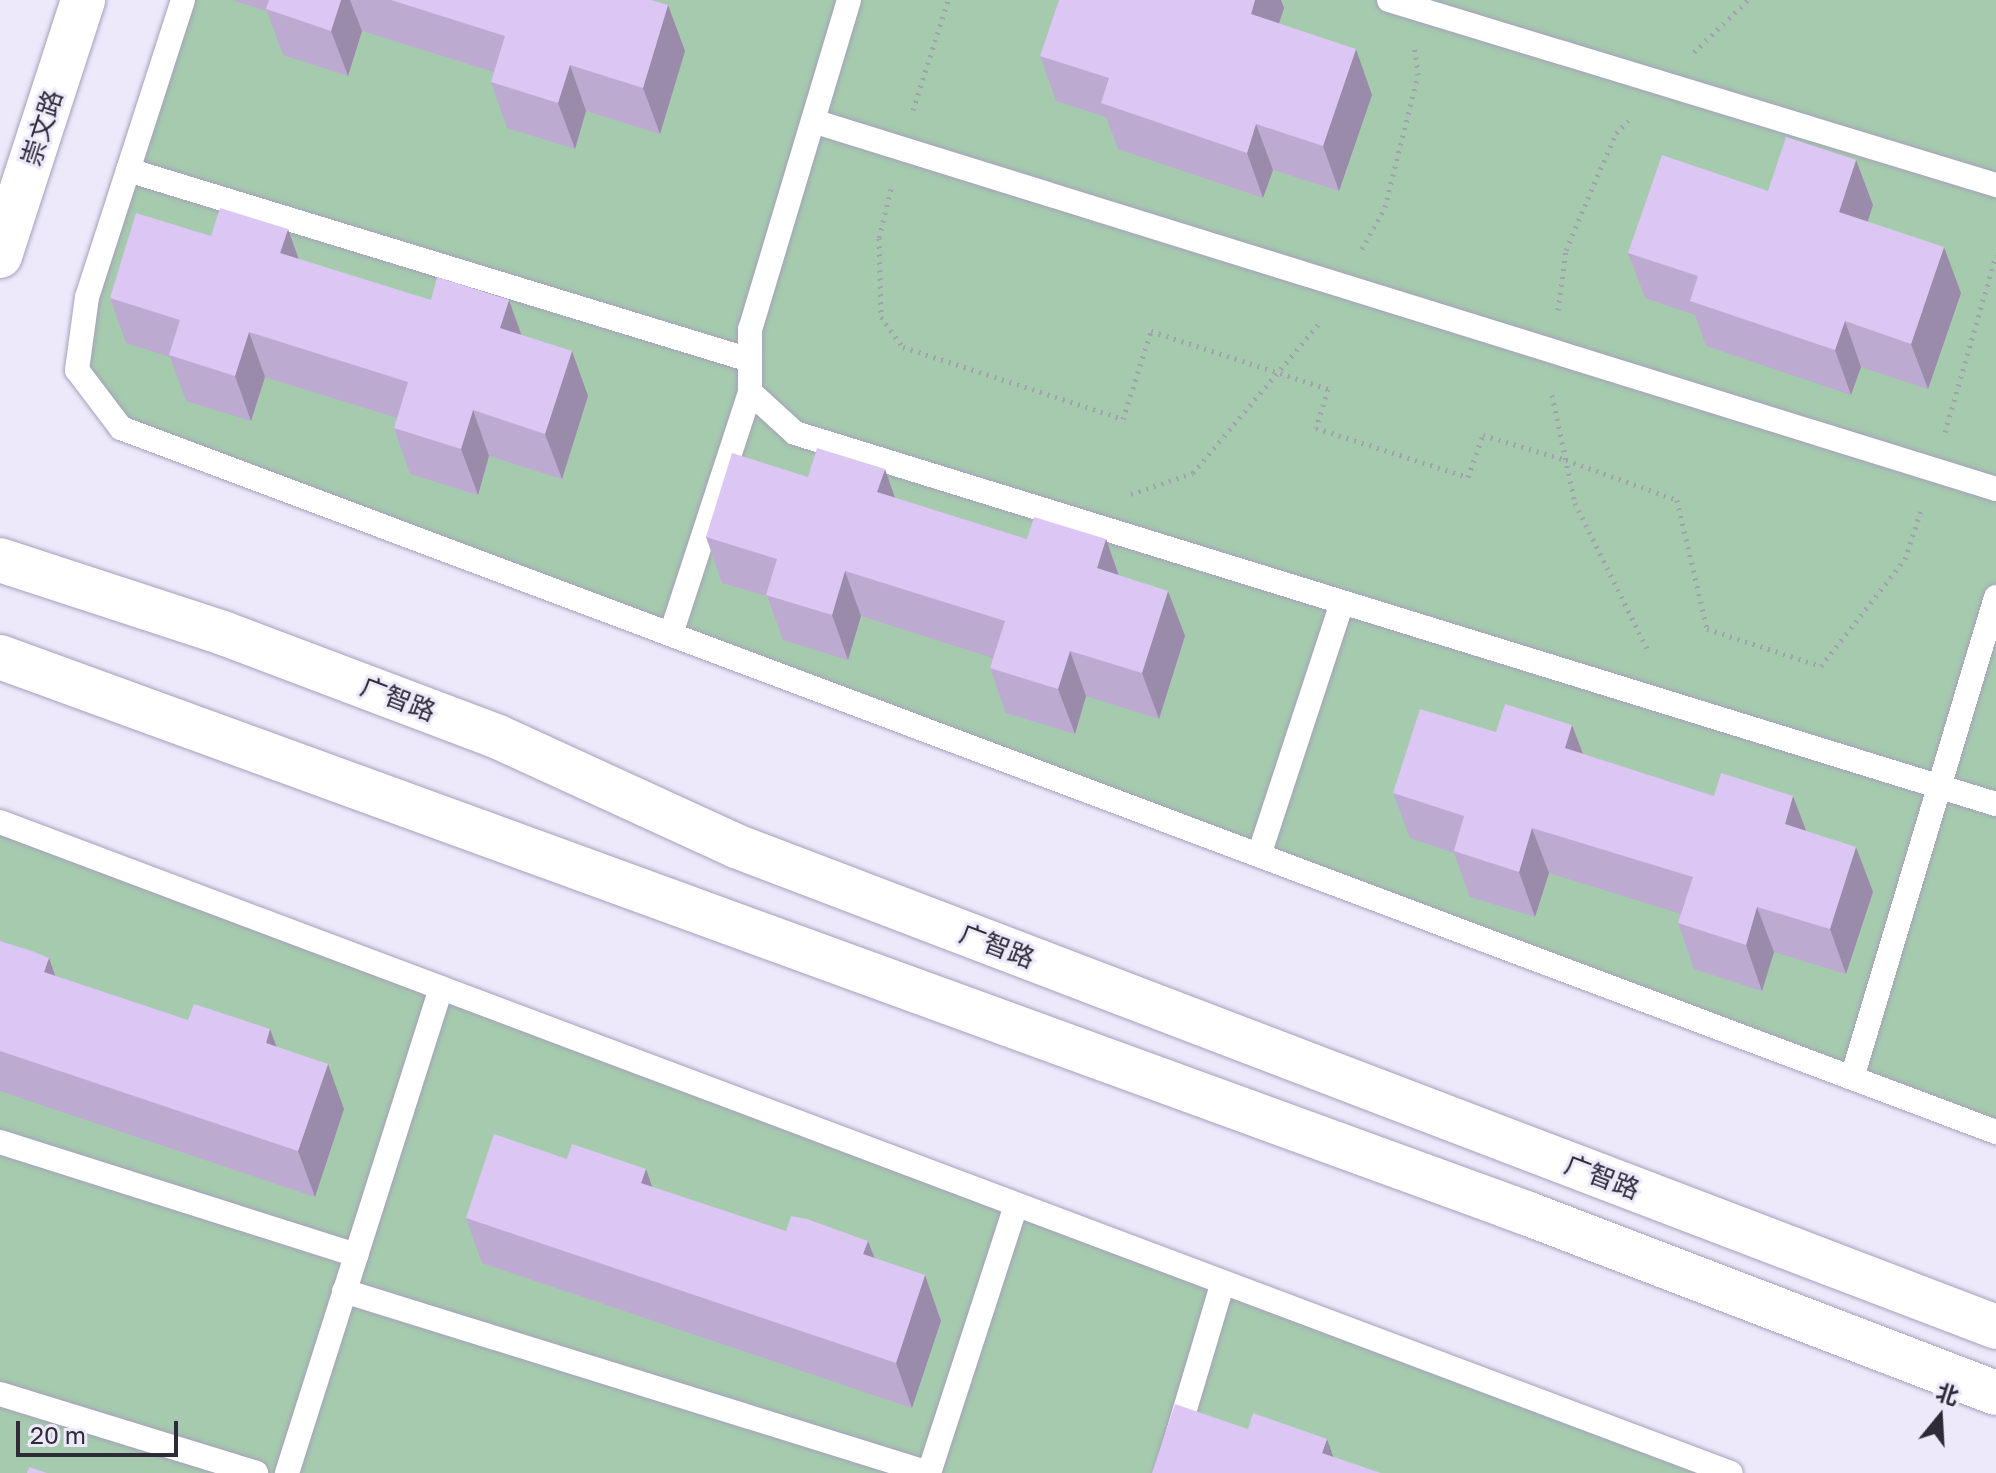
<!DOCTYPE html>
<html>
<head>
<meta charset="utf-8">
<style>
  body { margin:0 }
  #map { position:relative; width:1996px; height:1473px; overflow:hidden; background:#ede9fb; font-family:"Golos Text","Noto Sans SC",sans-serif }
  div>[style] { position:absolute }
  .green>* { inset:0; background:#a5caae }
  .path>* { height:5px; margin-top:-2.5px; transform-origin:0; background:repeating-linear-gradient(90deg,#a3a0af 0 2px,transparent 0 8px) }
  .roads { filter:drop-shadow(0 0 2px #a69fbb) drop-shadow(0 0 2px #a69fbb) }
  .lane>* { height:24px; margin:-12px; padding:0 12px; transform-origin:12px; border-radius:12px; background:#fff }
  .secondary>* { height:44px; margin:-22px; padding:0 22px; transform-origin:22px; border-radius:22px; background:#fff }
  .wall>* { inset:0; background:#bdaad1 }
  .shaded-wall>* { inset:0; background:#9a8baa }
  .building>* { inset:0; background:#dcc6f3 }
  span { translate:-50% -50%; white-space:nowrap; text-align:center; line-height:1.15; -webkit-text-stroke:6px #ede9fb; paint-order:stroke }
  .street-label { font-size:26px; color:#2e2b36 }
  .north { position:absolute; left:1900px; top:1377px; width:80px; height:80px; -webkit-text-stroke:6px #ede9fb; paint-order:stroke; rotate:18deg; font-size:22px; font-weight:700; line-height:32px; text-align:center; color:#2e2b36 }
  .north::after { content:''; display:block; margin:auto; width:28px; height:36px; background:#2e2b36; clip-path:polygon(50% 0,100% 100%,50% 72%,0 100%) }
  .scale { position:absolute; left:16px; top:1421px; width:162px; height:36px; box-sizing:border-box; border:4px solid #2e2b36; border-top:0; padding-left:10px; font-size:24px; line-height:28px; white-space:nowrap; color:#2e2b36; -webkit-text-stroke:6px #ede9fb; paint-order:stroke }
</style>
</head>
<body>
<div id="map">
  <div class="green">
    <div style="clip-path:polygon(183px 0,1996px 0,1996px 1131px,121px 428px,77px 370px)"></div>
    <div style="clip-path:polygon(0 822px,1732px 1473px,0 1473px)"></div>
  </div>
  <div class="path">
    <div style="left:1694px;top:52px;width:75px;rotate:-43.9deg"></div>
    <div style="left:913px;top:110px;width:115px;rotate:-72.3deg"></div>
    <div style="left:891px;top:189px;width:50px;rotate:103.8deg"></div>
    <div style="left:879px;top:238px;width:79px;rotate:88.5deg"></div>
    <div style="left:881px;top:317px;width:37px;rotate:54deg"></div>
    <div style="left:903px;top:347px;width:231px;rotate:18.1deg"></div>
    <div style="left:1123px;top:419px;width:92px;rotate:-72.3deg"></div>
    <div style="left:1151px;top:331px;width:186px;rotate:18.1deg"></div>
    <div style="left:1328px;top:389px;width:41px;rotate:107.1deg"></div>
    <div style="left:1316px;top:428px;width:160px;rotate:17.9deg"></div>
    <div style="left:1468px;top:477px;width:45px;rotate:-70.3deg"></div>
    <div style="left:1483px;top:435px;width:87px;rotate:16.8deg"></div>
    <div style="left:1566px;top:460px;width:118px;rotate:19.8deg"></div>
    <div style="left:1677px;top:500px;width:132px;rotate:76.9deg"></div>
    <div style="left:1707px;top:629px;width:120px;rotate:18deg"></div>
    <div style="left:1821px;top:666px;width:136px;rotate:-51.9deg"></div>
    <div style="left:1905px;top:559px;width:55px;rotate:-71.9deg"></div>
    <div style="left:1362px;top:249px;width:48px;rotate:-61.3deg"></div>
    <div style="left:1385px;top:207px;width:136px;rotate:-76deg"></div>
    <div style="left:1418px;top:75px;width:26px;rotate:-97deg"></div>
    <div style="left:1558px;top:310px;width:61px;rotate:-82.4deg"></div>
    <div style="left:1566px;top:250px;width:127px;rotate:-66.9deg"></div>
    <div style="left:1616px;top:133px;width:23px;rotate:-45deg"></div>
    <div style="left:1552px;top:395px;width:110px;rotate:78deg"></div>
    <div style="left:1575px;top:503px;width:167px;rotate:63.7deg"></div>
    <div style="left:1945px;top:432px;width:184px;rotate:-73.9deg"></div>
    <div style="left:1131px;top:494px;width:65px;rotate:-18.7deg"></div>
    <div style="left:1193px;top:473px;width:200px;rotate:-49.9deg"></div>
  </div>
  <div class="roads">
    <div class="lane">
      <div style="left:183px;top:0;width:312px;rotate:107.9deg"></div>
      <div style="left:87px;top:297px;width:74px;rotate:97.8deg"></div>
      <div style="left:77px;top:370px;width:73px;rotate:52.8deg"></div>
      <div style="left:121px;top:428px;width:2003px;rotate:20.58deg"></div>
      <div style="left:849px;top:0;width:344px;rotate:106.7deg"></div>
      <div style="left:750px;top:329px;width:63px;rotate:90deg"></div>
      <div style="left:750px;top:392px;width:61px;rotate:42.3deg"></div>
      <div style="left:795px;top:433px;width:1257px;rotate:17.17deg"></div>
      <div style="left:1389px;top:0;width:635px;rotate:16.95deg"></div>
      <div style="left:813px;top:121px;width:1239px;rotate:17.28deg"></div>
      <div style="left:128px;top:170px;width:650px;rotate:16.99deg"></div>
      <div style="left:671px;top:634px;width:255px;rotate:-71.9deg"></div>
      <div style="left:0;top:822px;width:1849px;rotate:20.61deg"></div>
      <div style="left:1259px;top:855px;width:266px;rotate:-71.8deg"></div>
      <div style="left:1852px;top:1078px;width:502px;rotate:-73.33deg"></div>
      <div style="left:0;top:1142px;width:374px;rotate:17.6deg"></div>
      <div style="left:344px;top:1291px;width:613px;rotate:17.28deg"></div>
      <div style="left:0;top:1394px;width:268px;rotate:17.1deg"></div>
      <div style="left:287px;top:1473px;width:509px;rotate:-72.38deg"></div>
      <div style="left:929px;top:1473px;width:282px;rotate:-72deg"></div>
      <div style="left:1166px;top:1473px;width:199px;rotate:-73.4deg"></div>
    </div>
    <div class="secondary">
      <div style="left:0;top:256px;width:269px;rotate:-72deg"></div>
      <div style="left:0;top:560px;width:235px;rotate:18.1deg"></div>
      <div style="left:223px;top:633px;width:294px;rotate:20.7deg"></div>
      <div style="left:498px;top:737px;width:262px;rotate:24.6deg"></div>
      <div style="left:736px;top:846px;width:1349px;rotate:20.89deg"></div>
      <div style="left:0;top:657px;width:1624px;rotate:20.02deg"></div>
      <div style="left:1526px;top:1213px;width:503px;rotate:20.96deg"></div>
    </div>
  </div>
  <div class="wall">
    <div style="clip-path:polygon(232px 0,651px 0,668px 5px,685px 51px,660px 134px,586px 111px,575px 149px,507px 128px,491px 82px,494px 72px,362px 31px,348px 76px,283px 55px,267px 11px)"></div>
    <div style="clip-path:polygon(1059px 0,1281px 0,1284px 8px,1279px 24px,1372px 95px,1339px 191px,1273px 170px,1263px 198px,1118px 149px,1106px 117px,1056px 101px,1040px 56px)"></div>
    <div style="clip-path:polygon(1768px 191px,1873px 205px,1867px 222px,1961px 293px,1928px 389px,1861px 367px,1851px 395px,1706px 346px,1695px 315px,1645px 298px,1628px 253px)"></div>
    <div style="clip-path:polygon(211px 236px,299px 259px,522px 335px,588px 396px,562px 479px,489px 456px,478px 495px,410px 474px,394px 428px,397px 418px,265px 377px,251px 421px,186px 401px,170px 357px,126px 343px,110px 298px)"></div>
    <div style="clip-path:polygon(808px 477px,895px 498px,1027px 539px,1106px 539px,1119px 575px,1185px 636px,1159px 719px,1086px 696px,1075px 734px,1006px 713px,990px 668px,993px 658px,861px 616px,848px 660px,783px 640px,767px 596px,722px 583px,706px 537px)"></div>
    <div style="clip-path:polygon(1572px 725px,1583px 754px,1714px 796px,1793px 796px,1806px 831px,1873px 892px,1846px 974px,1774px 952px,1762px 991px,1694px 969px,1678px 923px,1681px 914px,1549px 873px,1535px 917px,1470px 897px,1454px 853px,1410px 838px,1393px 793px,1496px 732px)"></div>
    <div style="clip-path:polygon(0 941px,49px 958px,55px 976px,188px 1020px,277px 1047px,344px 1109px,315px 1197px,0 1091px)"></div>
    <div style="clip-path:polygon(567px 1159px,646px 1169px,652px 1187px,786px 1231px,868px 1241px,875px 1258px,941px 1321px,912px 1408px,482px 1263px,466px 1218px)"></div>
  </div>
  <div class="shaded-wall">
    <div style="clip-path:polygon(341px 0,350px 0,362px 31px,348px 76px,331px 31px)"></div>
    <div style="clip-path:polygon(1255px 0,1281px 0,1284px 8px,1267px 60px,1251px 14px)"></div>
    <div style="clip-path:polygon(668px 5px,685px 51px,660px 134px,643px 88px)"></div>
    <div style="clip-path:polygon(1356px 49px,1372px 95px,1339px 191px,1323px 146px)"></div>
    <div style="clip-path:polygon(570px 65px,586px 111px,575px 149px,558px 103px)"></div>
    <div style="clip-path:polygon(1256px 124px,1273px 170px,1263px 198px,1247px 153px)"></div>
    <div style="clip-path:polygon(1856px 160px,1873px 205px,1856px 257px,1839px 212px)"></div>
    <div style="clip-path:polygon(288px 229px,304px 274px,280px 253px)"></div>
    <div style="clip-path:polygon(1944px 247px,1961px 293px,1928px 389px,1911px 344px)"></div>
    <div style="clip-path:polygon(509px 300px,525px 345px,500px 328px)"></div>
    <div style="clip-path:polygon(1845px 321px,1861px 367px,1851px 395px,1835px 350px)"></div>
    <div style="clip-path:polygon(249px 332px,265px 377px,251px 421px,235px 376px)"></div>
    <div style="clip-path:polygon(572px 351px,588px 396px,562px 479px,545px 434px)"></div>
    <div style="clip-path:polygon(473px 410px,489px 456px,478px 495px,461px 449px)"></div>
    <div style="clip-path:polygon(885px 469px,901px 515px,877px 492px)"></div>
    <div style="clip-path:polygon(1106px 539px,1122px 585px,1097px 568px)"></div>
    <div style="clip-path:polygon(845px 571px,861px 616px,848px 660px,832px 615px)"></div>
    <div style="clip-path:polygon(1168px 591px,1185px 636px,1159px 719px,1142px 673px)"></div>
    <div style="clip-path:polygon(1070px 651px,1086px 696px,1075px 734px,1058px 689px)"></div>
    <div style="clip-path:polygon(1572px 725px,1589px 770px,1565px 748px)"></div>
    <div style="clip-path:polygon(1793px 796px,1810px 841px,1785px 824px)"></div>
    <div style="clip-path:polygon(1532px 828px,1549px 873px,1535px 917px,1519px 872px)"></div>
    <div style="clip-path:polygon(1856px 847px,1873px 892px,1846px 974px,1830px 929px)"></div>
    <div style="clip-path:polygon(1757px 907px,1774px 952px,1762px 991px,1746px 945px)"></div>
    <div style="clip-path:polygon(49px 958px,65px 1004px,44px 972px)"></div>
    <div style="clip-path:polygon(270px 1029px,287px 1075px,266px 1043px)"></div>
    <div style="clip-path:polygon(328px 1064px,344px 1109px,315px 1197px,298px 1151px)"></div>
    <div style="clip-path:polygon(646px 1169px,662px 1215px,641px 1183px)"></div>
    <div style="clip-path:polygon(868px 1241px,885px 1286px,863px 1254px)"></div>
    <div style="clip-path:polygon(925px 1275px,941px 1321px,912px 1408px,896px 1363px)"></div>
    <div style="clip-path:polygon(1327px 1439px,1339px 1473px,1322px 1453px)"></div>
  </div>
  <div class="building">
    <div style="clip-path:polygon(269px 0,341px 0,331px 31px,266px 9px)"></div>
    <div style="clip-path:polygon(391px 0,651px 0,668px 5px,643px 88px,570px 65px,558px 103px,491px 82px,505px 36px)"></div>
    <div style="clip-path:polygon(1059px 0,1255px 0,1251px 14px,1356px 49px,1323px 146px,1256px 124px,1247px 153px,1101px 103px,1109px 78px,1040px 56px)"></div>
    <div style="clip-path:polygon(1786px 137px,1856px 160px,1839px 212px,1944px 247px,1911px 344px,1845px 321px,1835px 350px,1690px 301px,1698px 276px,1628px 253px,1662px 155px,1768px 191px)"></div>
    <div style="clip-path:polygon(220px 208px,288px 229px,280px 253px,431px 300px,437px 277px,509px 300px,500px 328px,572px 351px,545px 434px,473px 410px,461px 449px,394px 428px,408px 382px,249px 332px,235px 376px,169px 355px,180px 320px,110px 298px,136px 213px,211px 236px)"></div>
    <div style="clip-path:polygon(817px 448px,885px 469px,877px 492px,1027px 539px,1034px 517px,1106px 539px,1097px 568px,1168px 591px,1142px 673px,1070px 651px,1058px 689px,990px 668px,1005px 621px,845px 571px,832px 615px,766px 595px,777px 559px,706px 537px,732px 453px,808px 477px)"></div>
    <div style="clip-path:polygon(1505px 704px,1572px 725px,1565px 748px,1714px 796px,1721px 773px,1793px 796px,1785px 824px,1856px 847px,1830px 929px,1757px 907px,1746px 945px,1678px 923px,1693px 877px,1532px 828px,1519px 872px,1454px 851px,1464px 816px,1393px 793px,1420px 709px,1496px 732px)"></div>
    <div style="clip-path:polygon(0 941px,32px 951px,49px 958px,44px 972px,188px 1020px,194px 1004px,270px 1029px,266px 1043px,328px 1064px,298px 1151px,0 1051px)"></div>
    <div style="clip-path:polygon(494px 1134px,567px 1159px,572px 1144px,646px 1169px,641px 1183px,786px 1231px,791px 1216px,807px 1219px,868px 1241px,863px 1254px,925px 1275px,896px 1363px,466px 1218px)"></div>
    <div style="clip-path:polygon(1175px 1404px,1248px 1429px,1253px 1413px,1327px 1439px,1322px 1453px,1381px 1473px,1152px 1473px)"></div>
    <div style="clip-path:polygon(29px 1467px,47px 1473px,27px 1473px)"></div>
  </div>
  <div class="street-label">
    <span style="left:42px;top:128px;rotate:-72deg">崇文路</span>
    <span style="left:398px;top:699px;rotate:21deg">广智路</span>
    <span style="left:997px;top:946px;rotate:21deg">广智路</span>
    <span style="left:1602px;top:1177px;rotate:21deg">广智路</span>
  </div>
  <div class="north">北</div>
  <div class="scale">20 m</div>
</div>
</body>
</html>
